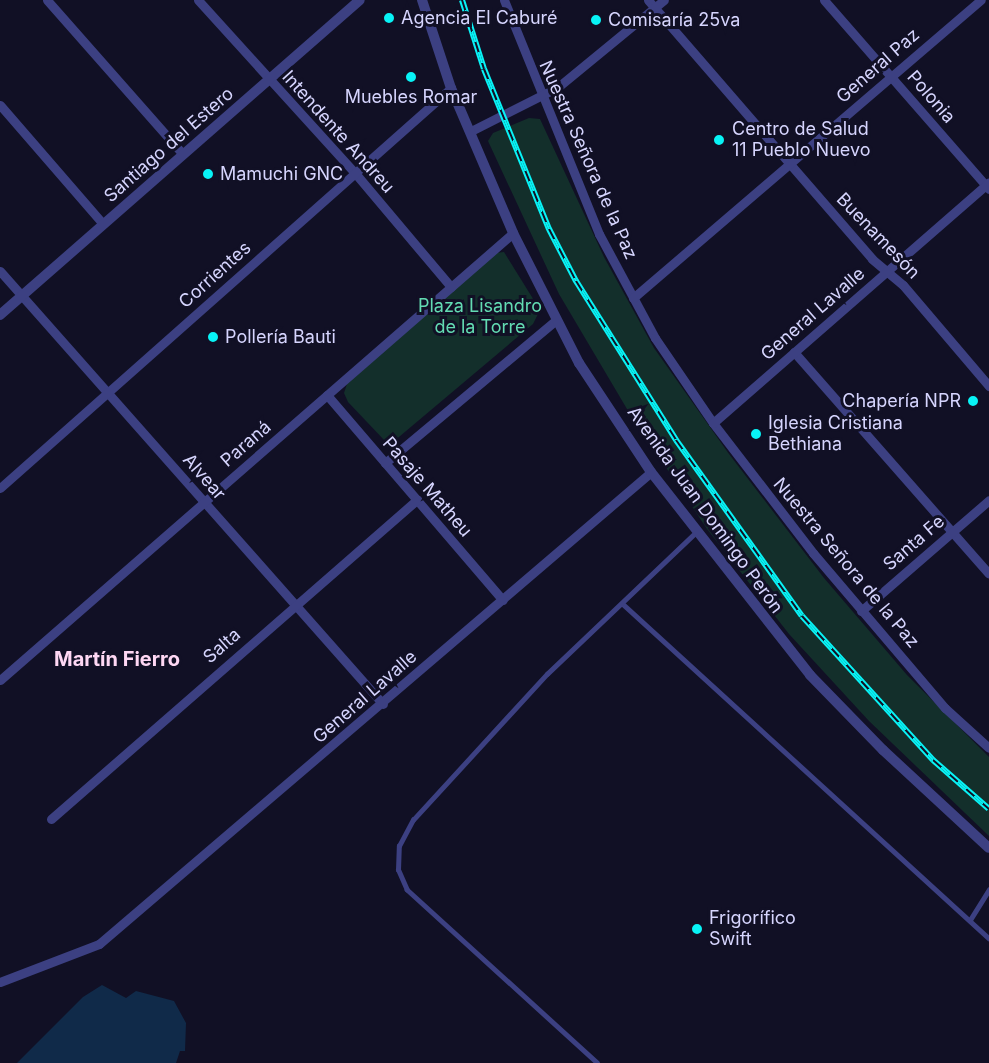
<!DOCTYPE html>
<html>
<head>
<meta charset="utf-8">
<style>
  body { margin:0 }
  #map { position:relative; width:989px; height:1063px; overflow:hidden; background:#111025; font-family:Inter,sans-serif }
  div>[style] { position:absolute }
  .green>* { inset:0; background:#132f2b }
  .water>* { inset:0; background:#102a49 }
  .service>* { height:4.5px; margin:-2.25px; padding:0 2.25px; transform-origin:2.25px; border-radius:2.25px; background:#3c4082 }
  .minor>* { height:9px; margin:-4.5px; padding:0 4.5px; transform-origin:4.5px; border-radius:4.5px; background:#3c4082 }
  .tertiary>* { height:10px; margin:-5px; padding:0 5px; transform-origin:5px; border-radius:5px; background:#3c4082 }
  .rail>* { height:6px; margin-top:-3px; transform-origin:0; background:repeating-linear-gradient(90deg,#111025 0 11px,#08f3f6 0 22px); box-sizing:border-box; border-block:2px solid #08f3f6 }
  .dots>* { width:16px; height:16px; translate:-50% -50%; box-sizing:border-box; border:3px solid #111025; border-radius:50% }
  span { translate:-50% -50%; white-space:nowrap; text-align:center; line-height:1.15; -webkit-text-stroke:6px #111025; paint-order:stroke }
  .poi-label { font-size:18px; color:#d6d5fe }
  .left { translate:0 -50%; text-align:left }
  .right { translate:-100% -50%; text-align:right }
  .street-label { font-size:18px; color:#d6d5fe }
  .park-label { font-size:18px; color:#63dcb3 }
  .neighbourhood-label { font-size:20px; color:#fed7f3; font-weight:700 }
</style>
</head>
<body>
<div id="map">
  <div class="green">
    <div style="clip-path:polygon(529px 118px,540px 119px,604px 257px,654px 348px,729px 454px,824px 578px,907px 675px,989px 757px,989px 836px,869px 721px,789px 634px,707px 529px,627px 409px,559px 294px,488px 141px,493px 133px)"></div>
    <div style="clip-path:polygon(504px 252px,540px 310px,533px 324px,393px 442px,385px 441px,348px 402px,344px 393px,347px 384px,496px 253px)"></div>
  </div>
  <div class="water">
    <div style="clip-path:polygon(102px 985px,126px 998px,136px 991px,174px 1001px,186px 1023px,185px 1051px,180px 1051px,176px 1063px,17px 1063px,83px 997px)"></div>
  </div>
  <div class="service">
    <div style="left:624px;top:605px;width:494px;rotate:42.4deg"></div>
    <div style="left:970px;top:920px;width:36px;rotate:-58deg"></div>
    <div style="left:597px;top:1063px;width:257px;rotate:-137.7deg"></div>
    <div style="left:407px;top:890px;width:22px;rotate:-114deg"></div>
    <div style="left:398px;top:870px;width:24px;rotate:-88deg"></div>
    <div style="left:399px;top:846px;width:30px;rotate:-62deg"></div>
    <div style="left:413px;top:820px;width:198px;rotate:-47.5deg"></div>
    <div style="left:547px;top:674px;width:207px;rotate:-43.6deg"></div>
  </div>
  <div class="minor">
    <div style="left:47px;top:0;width:205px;rotate:48.6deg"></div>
    <div style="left:198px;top:0;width:234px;rotate:47.8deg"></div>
    <div style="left:355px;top:173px;width:149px;rotate:49.9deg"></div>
    <div style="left:504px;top:0;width:253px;rotate:67.9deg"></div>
    <div style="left:599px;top:234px;width:118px;rotate:61.7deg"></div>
    <div style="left:655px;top:338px;width:103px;rotate:55.7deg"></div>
    <div style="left:713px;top:423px;width:164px;rotate:52.4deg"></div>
    <div style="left:813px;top:553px;width:204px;rotate:49.6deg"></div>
    <div style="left:945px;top:708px;width:59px;rotate:42.3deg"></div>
    <div style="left:648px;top:0;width:342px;rotate:49.1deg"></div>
    <div style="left:872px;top:259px;width:40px;rotate:40deg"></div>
    <div style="left:903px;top:285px;width:133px;rotate:49.6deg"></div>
    <div style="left:824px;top:0;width:251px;rotate:48.9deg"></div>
    <div style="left:0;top:105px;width:157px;rotate:49.1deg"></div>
    <div style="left:471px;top:131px;width:97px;rotate:-26.8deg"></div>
    <div style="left:558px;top:87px;width:137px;rotate:-39.4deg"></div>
    <div style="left:0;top:271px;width:578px;rotate:48.51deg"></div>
    <div style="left:633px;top:298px;width:458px;rotate:-40.6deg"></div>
    <div style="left:794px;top:352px;width:295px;rotate:48.7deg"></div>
    <div style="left:327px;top:395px;width:270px;rotate:49.4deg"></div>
    <div style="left:713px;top:423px;width:366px;rotate:-41.1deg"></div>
    <div style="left:385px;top:463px;width:223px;rotate:-39.9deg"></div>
    <div style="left:0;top:488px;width:603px;rotate:-41.57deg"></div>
    <div style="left:861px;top:611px;width:169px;rotate:-40.9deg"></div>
    <div style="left:0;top:680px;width:680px;rotate:-41.07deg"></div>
    <div style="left:51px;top:819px;width:486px;rotate:-41.1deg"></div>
    <div style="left:0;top:982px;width:106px;rotate:-21deg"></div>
    <div style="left:99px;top:944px;width:726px;rotate:-40.53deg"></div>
  </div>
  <div class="tertiary">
    <div style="left:422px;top:0;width:93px;rotate:71.8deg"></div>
    <div style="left:451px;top:88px;width:158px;rotate:66.8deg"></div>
    <div style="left:513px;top:233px;width:146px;rotate:63.1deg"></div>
    <div style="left:579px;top:363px;width:131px;rotate:56.6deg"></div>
    <div style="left:651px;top:472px;width:258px;rotate:51.9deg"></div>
    <div style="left:810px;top:675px;width:105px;rotate:45.8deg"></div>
    <div style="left:883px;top:750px;width:144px;rotate:42.8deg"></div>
    <div style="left:0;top:315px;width:478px;rotate:-41.2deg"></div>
  </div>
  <div class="rail">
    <div style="left:462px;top:0;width:72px;rotate:72.3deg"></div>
    <div style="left:484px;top:69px;width:173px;rotate:67.9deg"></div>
    <div style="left:549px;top:229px;width:59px;rotate:62.6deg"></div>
    <div style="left:576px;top:281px;width:188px;rotate:57.8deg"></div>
    <div style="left:676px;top:440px;width:216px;rotate:54.4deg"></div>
    <div style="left:802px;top:616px;width:195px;rotate:47.7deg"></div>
    <div style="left:933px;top:760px;width:74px;rotate:41.2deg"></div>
  </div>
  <div class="dots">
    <div style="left:389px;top:18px;background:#08f3f6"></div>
    <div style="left:596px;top:20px;background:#08f3f6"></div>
    <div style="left:411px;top:77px;background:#08f3f6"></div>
    <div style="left:719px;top:140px;background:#08f3f6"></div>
    <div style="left:208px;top:174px;background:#08f3f6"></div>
    <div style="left:213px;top:337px;background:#08f3f6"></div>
    <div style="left:973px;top:401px;background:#08f3f6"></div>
    <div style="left:756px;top:434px;background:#08f3f6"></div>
    <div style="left:697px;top:929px;background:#08f3f6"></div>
  </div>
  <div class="poi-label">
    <span class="left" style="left:401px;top:18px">Agencia El Caburé</span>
    <span class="left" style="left:608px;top:20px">Comisaría 25va</span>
    <span style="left:411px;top:97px">Muebles Romar</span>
    <span class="left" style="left:732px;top:140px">Centro de Salud<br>11 Pueblo Nuevo</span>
    <span class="left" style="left:220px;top:174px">Mamuchi GNC</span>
    <span class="left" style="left:225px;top:337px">Pollería Bauti</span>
    <span class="right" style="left:961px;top:401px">Chapería NPR</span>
    <span class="left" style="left:768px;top:434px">Iglesia Cristiana<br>Bethiana</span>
    <span class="left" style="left:709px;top:929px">Frigorífico<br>Swift</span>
  </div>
  <div class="street-label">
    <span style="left:878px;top:66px;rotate:-41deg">General Paz</span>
    <span style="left:931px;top:97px;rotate:49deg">Polonia</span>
    <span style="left:338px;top:132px;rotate:48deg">Intendente Andreu</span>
    <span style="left:169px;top:145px;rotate:-41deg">Santiago del Estero</span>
    <span style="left:588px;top:160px;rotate:66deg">Nuestra Señora de la Paz</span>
    <span style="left:878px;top:236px;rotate:46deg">Buenamesón</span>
    <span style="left:215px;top:275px;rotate:-42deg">Corrientes</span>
    <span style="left:813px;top:314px;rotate:-41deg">General Lavalle</span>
    <span style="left:246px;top:444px;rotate:-41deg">Paraná</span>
    <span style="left:204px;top:477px;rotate:49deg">Alvear</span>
    <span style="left:427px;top:487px;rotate:49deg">Pasaje Matheu</span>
    <span style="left:705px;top:510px;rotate:54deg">Avenida Juan Domingo Perón</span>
    <span style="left:914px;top:543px;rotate:-41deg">Santa Fe</span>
    <span style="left:846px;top:563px;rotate:50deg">Nuestra Señora de la Paz</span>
    <span style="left:222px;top:646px;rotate:-41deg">Salta</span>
    <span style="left:365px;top:697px;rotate:-41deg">General Lavalle</span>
  </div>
  <div class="park-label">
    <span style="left:480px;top:317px">Plaza Lisandro<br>de la Torre</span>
  </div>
  <div class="neighbourhood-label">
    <span style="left:117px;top:659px">Martín Fierro</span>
  </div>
</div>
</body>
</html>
